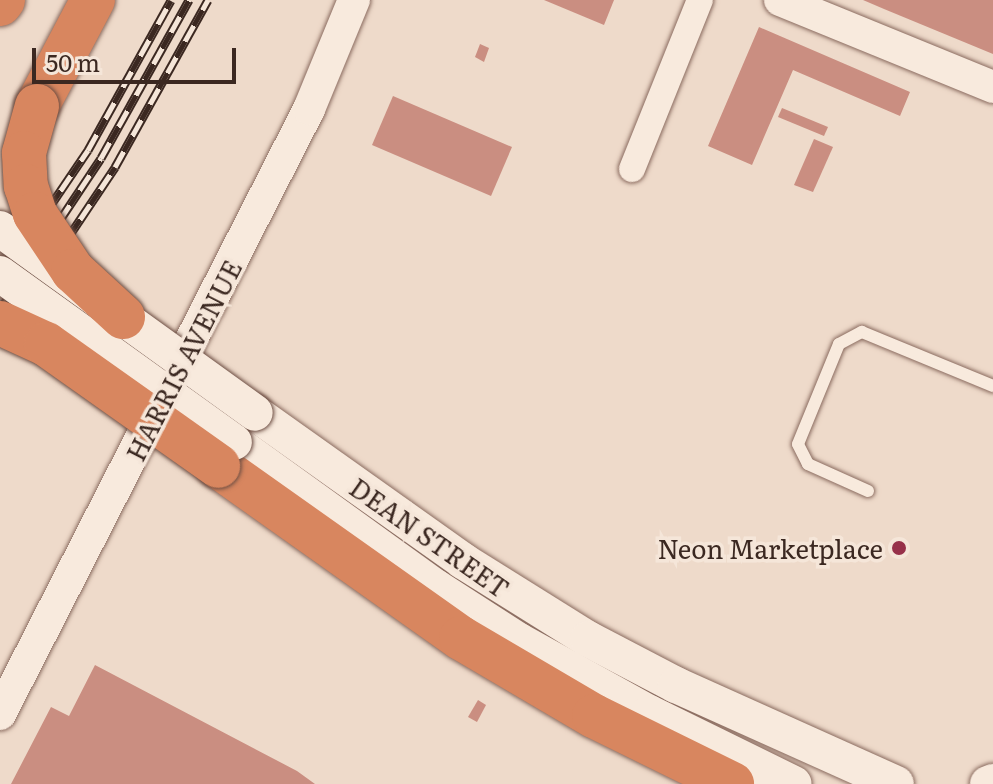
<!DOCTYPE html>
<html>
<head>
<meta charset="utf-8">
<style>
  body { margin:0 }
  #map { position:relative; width:993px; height:784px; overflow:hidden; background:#eedaca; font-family:Literata,serif }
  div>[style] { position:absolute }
  .building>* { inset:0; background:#ca8e81 }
  .roads { filter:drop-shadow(0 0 2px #8a6b5f) drop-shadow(0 0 2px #8a6b5f) }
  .service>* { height:12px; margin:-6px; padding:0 6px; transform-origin:6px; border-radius:6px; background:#f8eadd }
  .minor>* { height:26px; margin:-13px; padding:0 13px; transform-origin:13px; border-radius:13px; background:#f8eadd }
  .tertiary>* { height:32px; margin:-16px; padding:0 16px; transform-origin:16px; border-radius:16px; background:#f8eadd }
  .secondary>* { height:36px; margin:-18px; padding:0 18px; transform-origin:18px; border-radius:18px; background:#f8eadd }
  .motorway>* { height:44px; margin:-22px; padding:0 22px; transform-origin:22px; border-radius:22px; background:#d8865f }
  .rail>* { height:9px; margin-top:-4.5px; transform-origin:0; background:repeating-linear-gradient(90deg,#f5e6d9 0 18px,#3b2821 0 36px); box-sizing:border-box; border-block:2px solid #3b2821 }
  .bridges { filter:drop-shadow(0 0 2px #6c4d42) drop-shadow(0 0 2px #6c4d42) }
  .secondary-bridge>* { height:36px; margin:-18px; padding:0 18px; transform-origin:18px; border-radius:18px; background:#f8eadd }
  .motorway-bridge>* { height:44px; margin:-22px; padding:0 22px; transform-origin:22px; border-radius:22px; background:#d8865f }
  .dots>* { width:22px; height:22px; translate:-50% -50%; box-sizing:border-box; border:4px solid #f5e6d9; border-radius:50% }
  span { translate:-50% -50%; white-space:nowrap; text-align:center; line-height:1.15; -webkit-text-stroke:7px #f5e6d9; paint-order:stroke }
  .street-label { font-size:26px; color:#3b2821 }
  .poi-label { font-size:26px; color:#3b2821 }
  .right { translate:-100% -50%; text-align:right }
  .scale { position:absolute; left:32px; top:48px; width:204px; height:36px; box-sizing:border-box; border:4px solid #3b2821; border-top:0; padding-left:10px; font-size:24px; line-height:28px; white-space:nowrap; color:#3b2821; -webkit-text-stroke:6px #f5e6d9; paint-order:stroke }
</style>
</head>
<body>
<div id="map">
  <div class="building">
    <div style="clip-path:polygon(544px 0,614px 0,604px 25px)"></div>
    <div style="clip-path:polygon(863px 0,993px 0,993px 54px,884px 9px)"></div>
    <div style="clip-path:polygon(759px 27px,910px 92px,900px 116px,793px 70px,752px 165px,708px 146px)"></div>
    <div style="clip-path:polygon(480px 44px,489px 48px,484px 62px,475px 57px)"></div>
    <div style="clip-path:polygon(393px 96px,512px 147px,491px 196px,372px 145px)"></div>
    <div style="clip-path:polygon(782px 108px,828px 127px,824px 136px,778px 117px)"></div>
    <div style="clip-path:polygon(814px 139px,833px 147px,813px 192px,794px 185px)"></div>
    <div style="clip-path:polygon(95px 665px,297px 771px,315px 784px,11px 784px,51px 707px,69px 716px)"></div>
    <div style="clip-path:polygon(478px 700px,486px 705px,477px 722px,468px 717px)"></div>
  </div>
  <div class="roads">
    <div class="service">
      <div style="left:868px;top:491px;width:66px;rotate:-155.8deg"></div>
      <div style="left:808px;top:464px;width:22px;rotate:-117deg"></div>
      <div style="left:798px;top:444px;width:108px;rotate:-67.7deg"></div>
      <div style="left:839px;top:344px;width:26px;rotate:-28deg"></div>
      <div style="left:862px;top:332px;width:142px;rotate:22.4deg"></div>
    </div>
    <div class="minor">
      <div style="left:632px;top:169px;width:182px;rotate:-68.1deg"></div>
    </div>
    <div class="tertiary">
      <div style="left:780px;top:0;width:230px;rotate:22.2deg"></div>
      <div style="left:0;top:714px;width:679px;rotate:-62.94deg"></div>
      <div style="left:309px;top:109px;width:118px;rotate:-67.6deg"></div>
    </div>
    <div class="secondary">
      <div style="left:255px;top:413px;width:255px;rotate:35.4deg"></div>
      <div style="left:463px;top:561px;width:147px;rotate:32deg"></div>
      <div style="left:588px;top:639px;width:99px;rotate:27.6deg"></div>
      <div style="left:676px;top:685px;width:241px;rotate:24.2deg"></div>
      <div style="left:234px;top:442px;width:248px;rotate:35.8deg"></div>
      <div style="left:435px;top:587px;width:100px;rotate:32.7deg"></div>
      <div style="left:519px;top:641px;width:149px;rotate:29deg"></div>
      <div style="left:649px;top:713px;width:161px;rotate:26.1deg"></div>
      <div style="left:988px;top:784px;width:5px;rotate:-22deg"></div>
    </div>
    <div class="motorway">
      <div style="left:0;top:4px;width:5px;rotate:-53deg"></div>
      <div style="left:37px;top:106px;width:120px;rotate:-62.2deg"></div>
      <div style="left:218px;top:466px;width:298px;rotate:35.3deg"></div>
      <div style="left:461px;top:638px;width:154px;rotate:30.4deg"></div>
      <div style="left:594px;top:716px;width:154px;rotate:26.2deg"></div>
    </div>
  </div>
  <div class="rail">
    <div style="left:0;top:280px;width:157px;rotate:-55.9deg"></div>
    <div style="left:88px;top:150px;width:171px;rotate:-61deg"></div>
    <div style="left:0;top:310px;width:182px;rotate:-56.4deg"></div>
    <div style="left:101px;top:158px;width:181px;rotate:-60.9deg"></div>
    <div style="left:0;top:339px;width:207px;rotate:-56.2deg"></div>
    <div style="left:115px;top:167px;width:191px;rotate:-60.9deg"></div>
  </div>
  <div class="bridges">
    <div class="secondary-bridge">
      <div style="left:0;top:229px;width:314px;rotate:35.8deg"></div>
      <div style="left:0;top:274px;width:288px;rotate:35.7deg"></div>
    </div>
    <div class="motorway-bridge">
      <div style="left:37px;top:106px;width:49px;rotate:105.5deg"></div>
      <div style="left:24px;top:153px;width:33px;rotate:87deg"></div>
      <div style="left:26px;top:186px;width:29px;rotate:72deg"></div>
      <div style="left:35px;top:214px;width:69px;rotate:56.3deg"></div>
      <div style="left:73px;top:271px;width:68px;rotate:42.6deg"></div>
      <div style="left:0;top:323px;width:51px;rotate:24.5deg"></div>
      <div style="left:46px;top:344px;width:211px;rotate:35.3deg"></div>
    </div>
  </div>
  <div class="dots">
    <div style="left:899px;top:548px;background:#97314a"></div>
  </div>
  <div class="street-label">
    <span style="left:183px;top:360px;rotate:-63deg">HARRIS AVENUE</span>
    <span style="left:430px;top:537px;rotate:35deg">DEAN STREET</span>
  </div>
  <div class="poi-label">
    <span class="right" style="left:883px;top:548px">Neon Marketplace</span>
  </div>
  <div class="scale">50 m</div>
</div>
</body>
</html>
